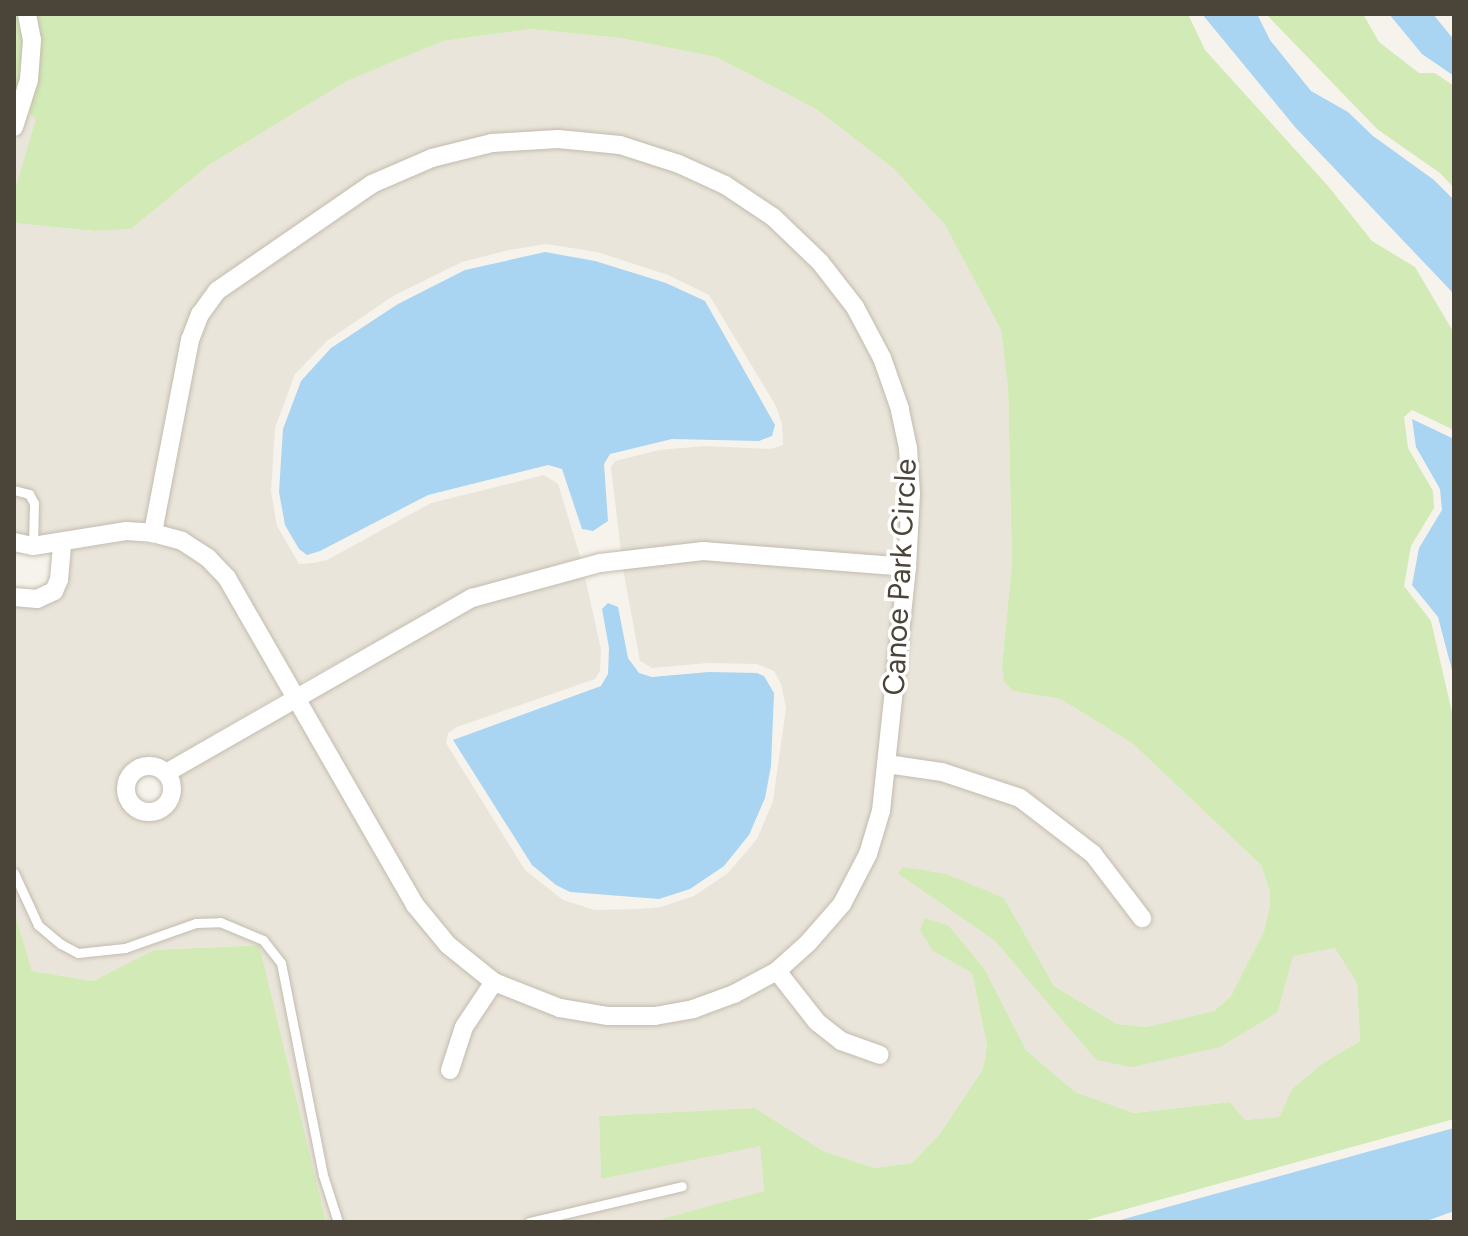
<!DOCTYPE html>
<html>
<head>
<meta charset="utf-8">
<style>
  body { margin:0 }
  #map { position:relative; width:1468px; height:1236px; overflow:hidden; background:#f6f3ec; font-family:Figtree,sans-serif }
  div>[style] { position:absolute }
  .residential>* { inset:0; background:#eae5da }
  .green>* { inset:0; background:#d2eab5 }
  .water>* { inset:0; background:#a9d4f2 }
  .roads { filter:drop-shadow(0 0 2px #c2bbae) drop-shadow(0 0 2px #c2bbae) }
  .service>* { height:9px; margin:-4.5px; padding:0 4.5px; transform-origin:4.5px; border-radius:4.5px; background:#fff }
  .minor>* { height:18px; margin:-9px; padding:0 9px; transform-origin:9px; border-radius:9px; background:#fff }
  .minor>.ring { margin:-9px; padding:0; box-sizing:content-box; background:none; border:18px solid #fff; border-radius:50% }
  span { translate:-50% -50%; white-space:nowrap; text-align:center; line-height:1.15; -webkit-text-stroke:7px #fff; paint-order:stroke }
  .street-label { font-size:30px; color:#4b4439 }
  .frame { position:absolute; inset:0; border:16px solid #4b4439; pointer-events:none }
</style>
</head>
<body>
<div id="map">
  <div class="residential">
    <div style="clip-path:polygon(531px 29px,620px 38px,716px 57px,816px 109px,894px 169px,945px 225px,1001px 330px,1008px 388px,1012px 563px,1002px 665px,1013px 691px,1060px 699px,1132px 743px,1261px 865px,1270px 892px,1270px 905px,1264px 931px,1231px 996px,1214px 1011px,1146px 1027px,1117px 1024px,1054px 986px,1004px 898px,903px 867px,897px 873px,995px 941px,1096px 1060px,1278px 1012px,1293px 955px,1336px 948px,1357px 983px,1360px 1041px,1323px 1063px,1292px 1089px,1279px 1117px,1245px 1120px,1230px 1102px,1134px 1113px,1075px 1092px,1026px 1050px,984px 968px,949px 926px,933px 951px,972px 973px,987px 1046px,983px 1069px,939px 1135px,912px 1163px,874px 1168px,823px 1151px,755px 1108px,599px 1116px,601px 1179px,760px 1145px,764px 1191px,650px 1222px,326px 1222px,258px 945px,154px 950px,93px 981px,32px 971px,14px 910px,14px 606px,43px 607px,59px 597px,69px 551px,128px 540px,179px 549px,204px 565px,221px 583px,283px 693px,166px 762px,151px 756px,132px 762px,119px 779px,120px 801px,126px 810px,141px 820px,163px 818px,175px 806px,179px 797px,178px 776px,292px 708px,408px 909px,483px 983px,456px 1024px,440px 1074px,454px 1081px,471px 1031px,497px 992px,655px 1024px,696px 1018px,737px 1002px,775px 982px,840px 1049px,886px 1065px,890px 1049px,845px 1033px,822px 1016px,788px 972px,849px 908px,894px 774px,941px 780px,1017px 805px,1088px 860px,1141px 930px,1153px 920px,1098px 847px,1024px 790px,943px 763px,895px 757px,916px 447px,825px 256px,681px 156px,492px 134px,429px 149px,368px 177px,212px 283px,147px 524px,33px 537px,14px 533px,14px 223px,95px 231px,131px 229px,209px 165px,347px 81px,443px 41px)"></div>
    <div style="clip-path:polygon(29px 113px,37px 119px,14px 193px,14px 145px)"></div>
    <div style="clip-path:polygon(558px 148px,619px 153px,677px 172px,721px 193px,769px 224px,814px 268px,849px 312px,875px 361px,892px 411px,901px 449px,903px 493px,899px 557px,621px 552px,611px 467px,615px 461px,659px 450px,705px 446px,771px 449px,783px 445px,782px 424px,776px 406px,709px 295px,668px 275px,597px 252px,546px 244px,509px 250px,462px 262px,393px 296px,327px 341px,295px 374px,275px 428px,271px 491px,277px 526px,299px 564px,313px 563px,327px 560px,431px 503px,544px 475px,558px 484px,581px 559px,469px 590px,297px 685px,232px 572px,162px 527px,197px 343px,207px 319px,222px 298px,376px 192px,435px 166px,494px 151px)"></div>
    <div style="clip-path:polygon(703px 559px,898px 575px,874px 809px,860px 850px,836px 898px,803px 937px,772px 963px,730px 986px,691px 1001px,653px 1007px,608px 1007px,562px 1000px,498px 974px,453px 939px,421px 900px,305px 700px,476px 606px,585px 577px,601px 649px,600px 671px,595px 679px,457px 727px,448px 733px,446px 743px,525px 870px,563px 900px,595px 910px,639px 909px,661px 907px,694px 896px,728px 873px,757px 839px,773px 801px,786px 708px,781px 684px,774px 671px,757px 664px,708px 663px,652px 668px,640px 661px,623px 569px)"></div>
  </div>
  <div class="green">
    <div style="clip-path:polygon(14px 14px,19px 14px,25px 40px,21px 78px,14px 100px)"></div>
    <div style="clip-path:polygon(35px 14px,1188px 14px,1205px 50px,1328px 186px,1372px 241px,1415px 267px,1454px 333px,1454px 430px,1412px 410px,1404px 417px,1408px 448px,1433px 491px,1434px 508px,1411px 546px,1404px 586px,1431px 621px,1454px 721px,1454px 1119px,1079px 1222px,650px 1222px,764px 1191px,760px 1146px,601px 1179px,599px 1116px,755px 1108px,823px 1151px,874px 1168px,912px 1163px,939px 1135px,983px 1069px,987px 1046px,972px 973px,933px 951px,920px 930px,925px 918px,949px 926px,984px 968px,1026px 1050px,1075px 1092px,1134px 1113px,1230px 1102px,1245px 1120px,1279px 1117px,1292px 1089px,1323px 1063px,1360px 1041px,1357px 983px,1335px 948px,1293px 956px,1278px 1012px,1220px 1047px,1132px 1067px,1096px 1060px,995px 941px,897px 873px,903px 867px,946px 874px,1004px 898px,1054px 986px,1117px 1024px,1146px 1027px,1214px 1011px,1231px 996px,1264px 931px,1270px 905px,1270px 892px,1261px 865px,1132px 743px,1060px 699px,1013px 691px,1004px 681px,1002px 665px,1012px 563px,1008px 388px,1001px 330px,945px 225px,894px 169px,816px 109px,716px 57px,620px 38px,531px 29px,443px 41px,347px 81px,209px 165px,131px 229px,95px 231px,14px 223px,14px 193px,36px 119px,29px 113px,37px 81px)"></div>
    <div style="clip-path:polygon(1266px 14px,1363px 14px,1379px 42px,1419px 73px,1435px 73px,1454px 86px,1454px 188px,1440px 173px,1377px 129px)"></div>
    <div style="clip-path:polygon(14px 910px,32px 971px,93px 981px,154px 950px,259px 945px,326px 1222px,14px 1222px)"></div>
  </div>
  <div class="water">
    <div style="clip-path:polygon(1202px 14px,1257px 14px,1270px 40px,1311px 91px,1348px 112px,1373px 136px,1434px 180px,1454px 200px,1454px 294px,1295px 127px)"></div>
    <div style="clip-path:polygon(1389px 14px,1433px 14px,1454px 40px,1454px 76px,1422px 54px)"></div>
    <div style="clip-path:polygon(545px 252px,595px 261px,666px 283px,705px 301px,775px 425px,772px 436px,759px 441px,672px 439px,610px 454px,604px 464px,608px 521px,593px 531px,582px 529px,562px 469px,548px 465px,428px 495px,320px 551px,307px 555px,299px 549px,285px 525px,279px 492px,283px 429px,301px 381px,331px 348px,398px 304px,465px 270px)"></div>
    <div style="clip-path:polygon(1412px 419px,1454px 439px,1454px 678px,1438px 617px,1412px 585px,1419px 548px,1442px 510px,1440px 489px,1416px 447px)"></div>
    <div style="clip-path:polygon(608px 603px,618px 607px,628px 658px,639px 673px,652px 677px,709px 672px,757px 673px,764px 676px,774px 693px,771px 766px,765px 798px,749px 835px,724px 866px,690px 889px,659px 899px,570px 892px,556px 885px,532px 865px,453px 740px,601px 686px,608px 674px,609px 648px,602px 609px)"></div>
    <div style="clip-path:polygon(1454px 1128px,1454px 1211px,1424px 1222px,1113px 1222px)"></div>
  </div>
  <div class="roads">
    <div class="service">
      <div style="left:14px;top:490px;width:16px;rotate:15deg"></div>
      <div style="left:29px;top:494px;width:10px;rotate:61deg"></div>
      <div style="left:34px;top:503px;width:43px;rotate:91.3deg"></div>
      <div style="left:14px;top:873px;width:57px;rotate:65.2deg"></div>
      <div style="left:38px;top:925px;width:30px;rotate:40deg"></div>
      <div style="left:61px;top:944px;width:19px;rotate:28deg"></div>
      <div style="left:78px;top:953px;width:47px;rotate:-6.1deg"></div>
      <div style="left:125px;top:948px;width:75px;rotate:-19.4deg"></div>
      <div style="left:196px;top:923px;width:24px;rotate:-2deg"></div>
      <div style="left:220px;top:922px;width:47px;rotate:22.7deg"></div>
      <div style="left:263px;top:940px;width:29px;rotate:52deg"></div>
      <div style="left:281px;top:963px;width:216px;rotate:78.8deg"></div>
      <div style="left:323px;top:1175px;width:49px;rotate:72.3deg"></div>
      <div style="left:529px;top:1222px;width:157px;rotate:-13.2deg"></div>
    </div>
    <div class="minor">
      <div style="left:14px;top:127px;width:49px;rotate:-72.3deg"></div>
      <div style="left:29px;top:80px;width:40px;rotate:-85.7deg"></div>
      <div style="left:32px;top:40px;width:26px;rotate:-101deg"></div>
      <div style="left:14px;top:542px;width:19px;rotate:12deg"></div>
      <div style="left:33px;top:546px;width:95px;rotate:-9.1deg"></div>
      <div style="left:127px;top:531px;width:26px;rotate:4deg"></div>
      <div style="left:153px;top:533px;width:30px;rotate:15deg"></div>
      <div style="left:182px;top:541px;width:31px;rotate:33deg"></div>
      <div style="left:208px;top:558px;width:28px;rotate:46deg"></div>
      <div style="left:227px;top:578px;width:377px;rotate:60.1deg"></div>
      <div style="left:415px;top:905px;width:52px;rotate:50.5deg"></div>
      <div style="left:448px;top:945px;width:59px;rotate:38.8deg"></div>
      <div style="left:494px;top:982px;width:71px;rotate:21.5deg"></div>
      <div style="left:560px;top:1008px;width:49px;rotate:9.5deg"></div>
      <div style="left:608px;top:1016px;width:47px"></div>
      <div style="left:655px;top:1016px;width:39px;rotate:-10deg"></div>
      <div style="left:693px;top:1009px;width:44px;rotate:-20.1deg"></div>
      <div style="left:734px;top:994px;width:49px;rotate:-28.1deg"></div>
      <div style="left:777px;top:971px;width:42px;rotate:-42.1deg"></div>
      <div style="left:808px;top:943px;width:52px;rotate:-48.9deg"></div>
      <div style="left:842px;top:904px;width:56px;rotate:-62.5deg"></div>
      <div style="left:868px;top:854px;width:45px;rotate:-73.2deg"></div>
      <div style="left:881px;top:811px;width:245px;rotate:-83.9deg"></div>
      <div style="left:907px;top:567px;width:73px;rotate:-86.9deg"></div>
      <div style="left:911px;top:494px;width:46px;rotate:-93.7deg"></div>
      <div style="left:908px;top:448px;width:40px;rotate:-102deg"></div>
      <div style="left:900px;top:409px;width:54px;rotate:-109.4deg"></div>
      <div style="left:882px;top:358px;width:58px;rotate:-117.9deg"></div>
      <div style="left:855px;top:307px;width:57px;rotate:-127.9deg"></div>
      <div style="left:820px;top:262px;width:65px;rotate:-136.2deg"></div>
      <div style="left:773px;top:217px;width:58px;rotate:-146.3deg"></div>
      <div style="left:725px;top:185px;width:51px;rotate:-155.5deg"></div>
      <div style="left:679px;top:164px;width:62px;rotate:-162.1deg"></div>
      <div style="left:620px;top:145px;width:62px;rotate:-174.5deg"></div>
      <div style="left:558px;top:139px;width:66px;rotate:176.5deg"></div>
      <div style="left:492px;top:143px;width:62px;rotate:166deg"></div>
      <div style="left:432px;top:158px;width:65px;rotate:156.6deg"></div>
      <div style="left:372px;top:184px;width:188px;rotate:145.4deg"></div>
      <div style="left:217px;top:291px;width:29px;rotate:126deg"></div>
      <div style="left:200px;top:314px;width:28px;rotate:111deg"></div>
      <div style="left:190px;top:340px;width:197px;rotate:100.9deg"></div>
      <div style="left:14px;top:597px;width:23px;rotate:5deg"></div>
      <div style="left:37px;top:599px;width:19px;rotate:-25deg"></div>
      <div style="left:54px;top:591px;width:12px;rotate:-66deg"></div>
      <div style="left:59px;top:580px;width:36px;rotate:-85deg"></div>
      <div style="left:887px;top:764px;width:56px;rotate:8.3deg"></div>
      <div style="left:942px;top:772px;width:82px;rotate:18.4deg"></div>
      <div style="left:1020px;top:798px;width:92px;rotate:37.5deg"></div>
      <div style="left:1093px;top:854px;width:81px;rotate:52.6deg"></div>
      <div class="ring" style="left:126px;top:766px;width:28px;height:28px"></div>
      <div style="left:166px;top:773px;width:353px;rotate:-29.8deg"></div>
      <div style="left:472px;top:598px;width:133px;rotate:-15.3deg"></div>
      <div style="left:600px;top:563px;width:104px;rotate:-6.6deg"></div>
      <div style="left:703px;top:551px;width:205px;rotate:4.5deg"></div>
      <div style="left:777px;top:971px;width:65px;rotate:51.9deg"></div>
      <div style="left:817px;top:1022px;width:31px;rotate:38deg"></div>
      <div style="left:841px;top:1041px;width:41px;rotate:19.7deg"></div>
      <div style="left:450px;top:1070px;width:45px;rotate:-72deg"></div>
      <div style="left:464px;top:1027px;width:54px;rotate:-56.3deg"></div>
    </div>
  </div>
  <div class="street-label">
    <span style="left:900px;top:577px;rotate:-87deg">Canoe Park Circle</span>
  </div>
  <div class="frame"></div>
</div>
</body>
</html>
